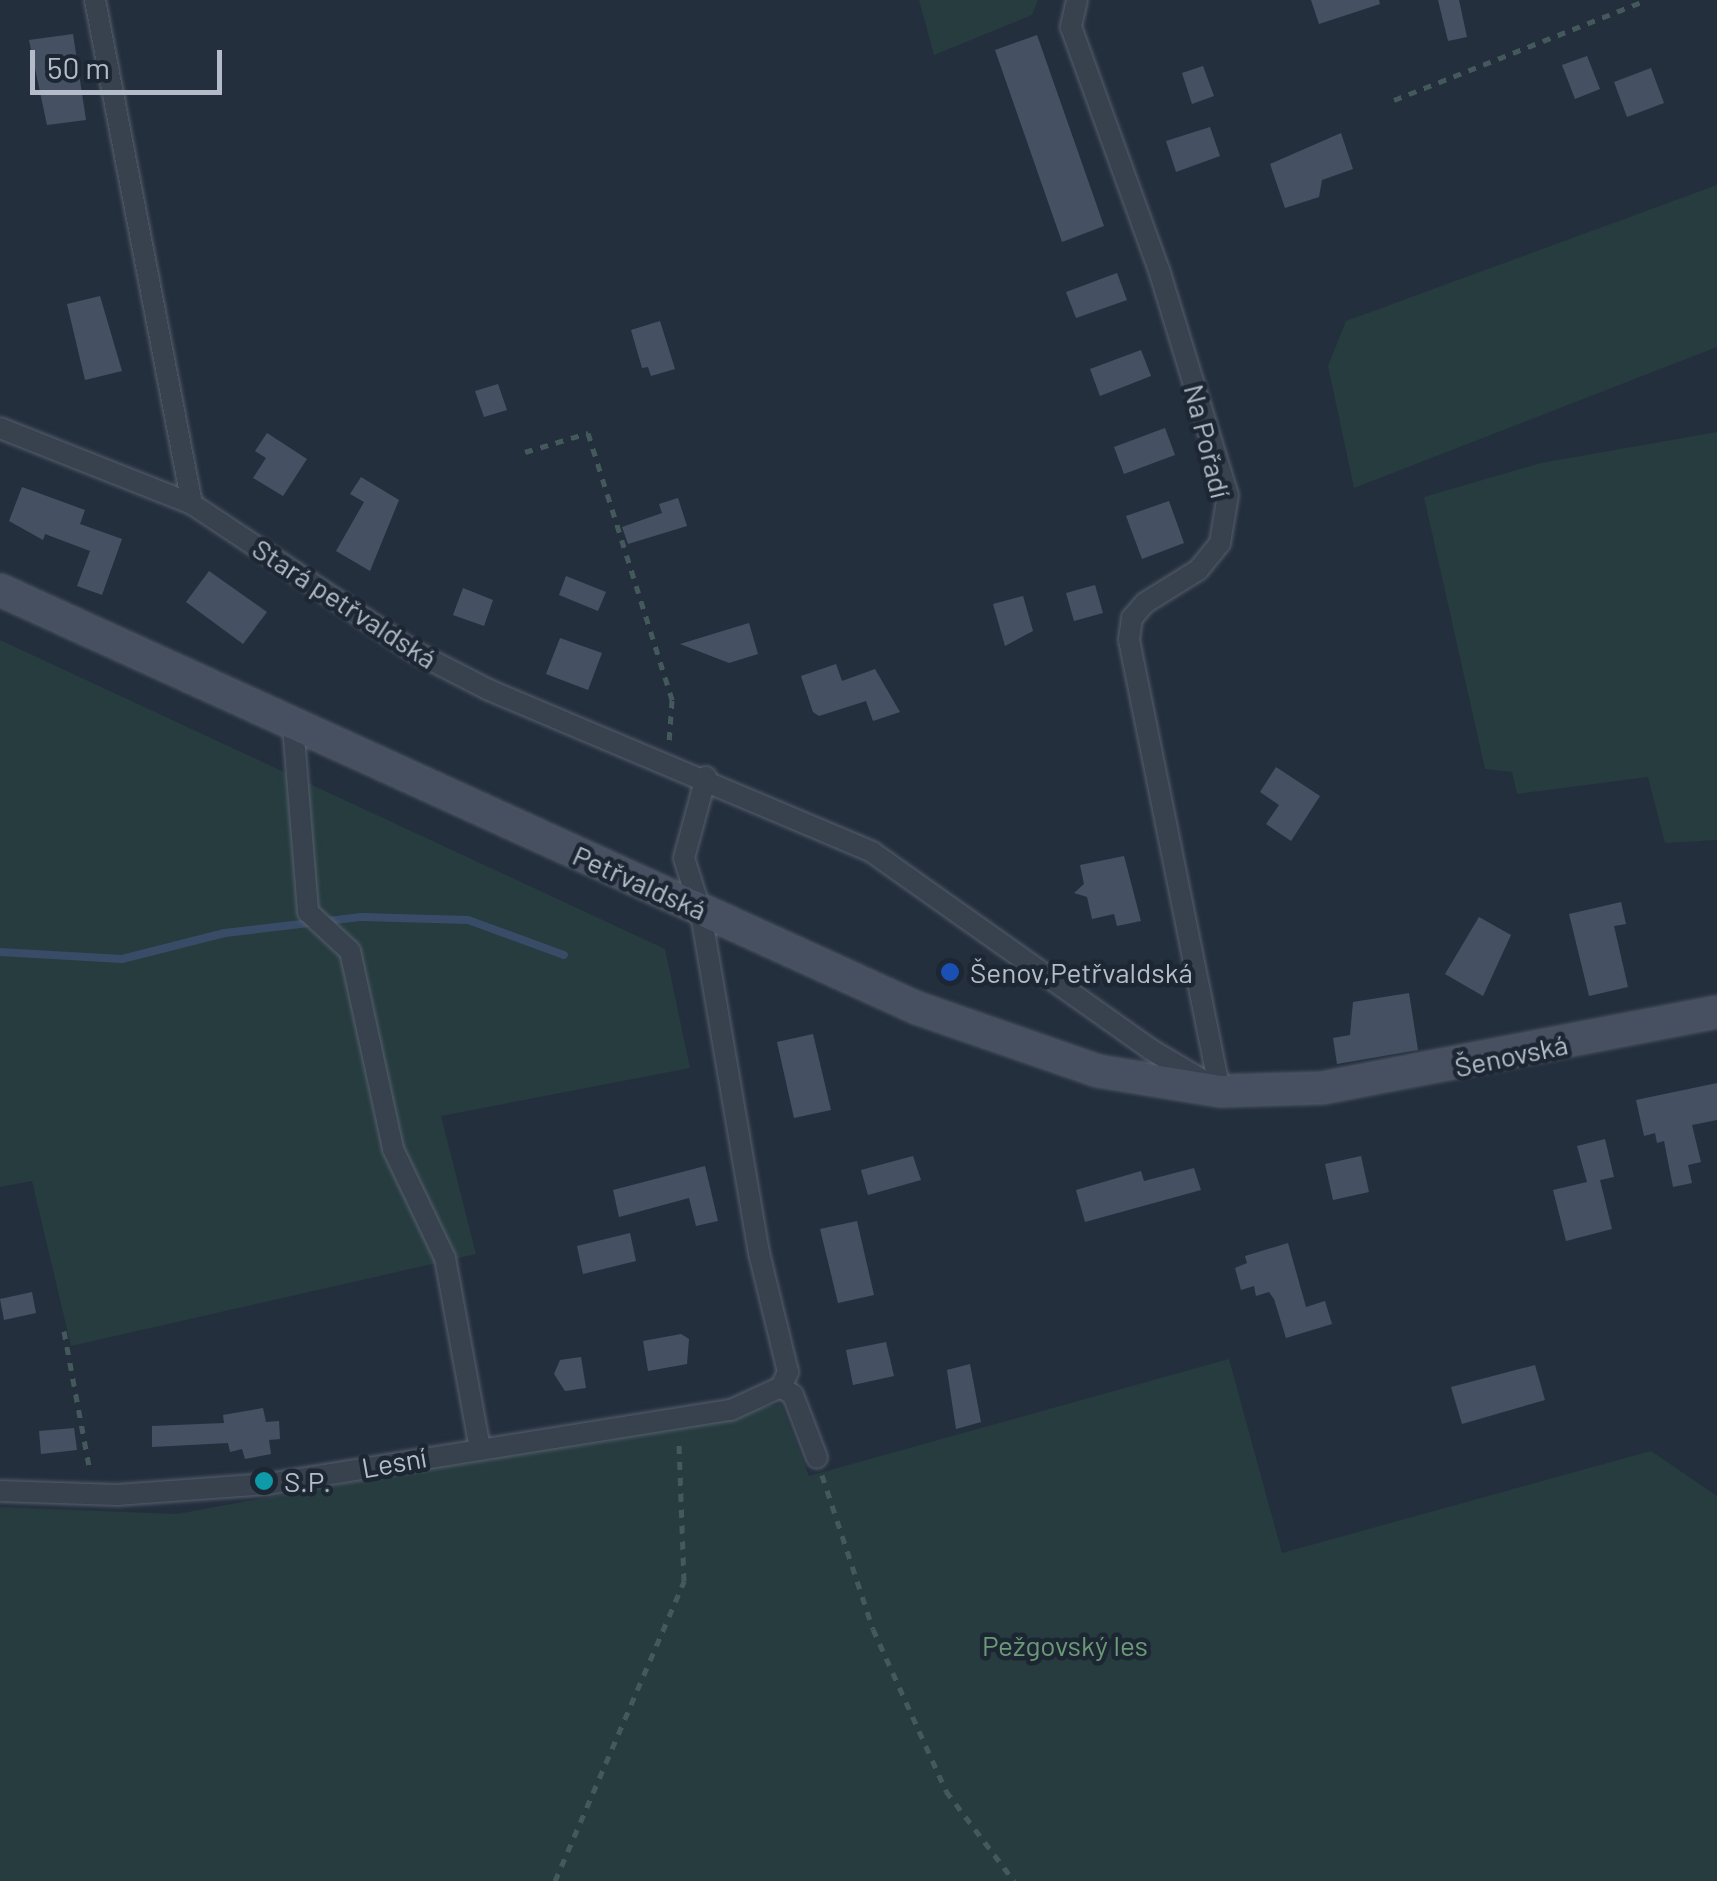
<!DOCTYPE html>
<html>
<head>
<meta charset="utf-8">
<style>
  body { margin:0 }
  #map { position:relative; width:1717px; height:1881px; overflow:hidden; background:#242f3e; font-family:Barlow,sans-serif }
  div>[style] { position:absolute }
  .green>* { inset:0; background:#263c3f }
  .stream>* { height:8px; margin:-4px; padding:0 4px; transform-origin:4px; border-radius:4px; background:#394c67 }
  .building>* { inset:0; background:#455162 }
  .path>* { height:5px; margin-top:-2.5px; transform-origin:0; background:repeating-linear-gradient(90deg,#44595c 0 8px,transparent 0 16px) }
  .roads { filter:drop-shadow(0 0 2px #565f6c) drop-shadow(0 0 2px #565f6c) }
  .street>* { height:20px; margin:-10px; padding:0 10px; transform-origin:10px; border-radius:10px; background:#38414e }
  .secondary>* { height:30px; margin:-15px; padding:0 15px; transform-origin:15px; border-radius:15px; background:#465061 }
  .dots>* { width:28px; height:28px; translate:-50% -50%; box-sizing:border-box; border:5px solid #1d2633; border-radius:50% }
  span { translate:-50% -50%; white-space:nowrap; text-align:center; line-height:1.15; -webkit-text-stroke:9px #1d2633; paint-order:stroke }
  .street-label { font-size:28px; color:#b4bcc9 }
  .poi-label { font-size:28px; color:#b4bcc9 }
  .left { translate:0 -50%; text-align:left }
  .park-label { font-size:28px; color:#6b9a76 }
  .scale { position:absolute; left:30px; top:50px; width:192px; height:45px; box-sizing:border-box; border:5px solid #b4bcc9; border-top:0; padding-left:12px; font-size:30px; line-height:35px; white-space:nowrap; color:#b4bcc9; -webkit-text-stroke:8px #1d2633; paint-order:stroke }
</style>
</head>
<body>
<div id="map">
  <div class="green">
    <div style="clip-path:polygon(919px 0,1038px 0,1032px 15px,934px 55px)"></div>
    <div style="clip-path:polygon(1717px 185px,1717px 347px,1354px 488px,1328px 366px,1346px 321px)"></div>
    <div style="clip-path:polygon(1717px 432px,1717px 840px,1665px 843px,1648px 777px,1517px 794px,1512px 772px,1485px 769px,1424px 497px,1541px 463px)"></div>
    <div style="clip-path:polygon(0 640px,665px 949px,690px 1068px,441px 1116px,476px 1254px,71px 1346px,32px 1181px,0 1187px)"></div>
    <div style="clip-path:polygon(1229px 1359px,1282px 1553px,1651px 1451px,1717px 1496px,1717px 1881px,0 1881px,0 1507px,177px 1514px,781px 1404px,809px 1476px)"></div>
  </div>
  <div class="stream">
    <div style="left:0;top:952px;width:122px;rotate:3.3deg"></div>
    <div style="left:122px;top:959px;width:106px;rotate:-14.2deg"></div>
    <div style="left:225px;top:933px;width:138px;rotate:-6.7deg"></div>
    <div style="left:362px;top:917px;width:106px;rotate:1.6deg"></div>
    <div style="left:468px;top:920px;width:102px;rotate:20deg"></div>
  </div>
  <div class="building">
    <div style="clip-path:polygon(1311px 0,1379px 0,1380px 4px,1319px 24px)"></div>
    <div style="clip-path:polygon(1438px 0,1459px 0,1467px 37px,1448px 41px)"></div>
    <div style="clip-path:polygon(73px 34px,86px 120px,47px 125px,29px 40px)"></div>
    <div style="clip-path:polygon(1037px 35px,1104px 226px,1062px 242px,995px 50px)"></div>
    <div style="clip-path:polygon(1587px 56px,1600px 89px,1575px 99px,1562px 65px)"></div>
    <div style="clip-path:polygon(1203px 66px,1214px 96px,1192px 104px,1182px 73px)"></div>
    <div style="clip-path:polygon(1651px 68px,1664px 103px,1627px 117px,1614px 82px)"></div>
    <div style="clip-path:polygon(1210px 127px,1220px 156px,1176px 172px,1166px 141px)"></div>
    <div style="clip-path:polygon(1341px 133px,1353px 169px,1322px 180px,1319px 197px,1285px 208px,1270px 164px)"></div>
    <div style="clip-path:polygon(1117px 273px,1127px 300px,1076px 318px,1066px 292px)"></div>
    <div style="clip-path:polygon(100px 296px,122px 371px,85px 380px,67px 304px)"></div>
    <div style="clip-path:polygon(660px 321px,675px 369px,651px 376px,648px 367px,642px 368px,631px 330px)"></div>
    <div style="clip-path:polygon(1141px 350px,1151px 376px,1100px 396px,1090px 369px)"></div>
    <div style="clip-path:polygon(498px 384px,507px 410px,484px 417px,475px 391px)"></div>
    <div style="clip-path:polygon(1165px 428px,1175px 455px,1124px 474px,1114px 447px)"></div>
    <div style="clip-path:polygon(267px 433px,307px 459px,283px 496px,253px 478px,266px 458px,255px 451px)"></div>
    <div style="clip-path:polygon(361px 477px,399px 500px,370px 571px,336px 551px,364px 502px,350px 494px)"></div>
    <div style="clip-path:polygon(22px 487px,85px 510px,80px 524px,122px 539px,102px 595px,77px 586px,90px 551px,45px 534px,43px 540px,9px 521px)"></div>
    <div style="clip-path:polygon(678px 498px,687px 526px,628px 544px,622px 527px,662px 513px,659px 504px)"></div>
    <div style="clip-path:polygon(1169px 501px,1184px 543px,1142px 559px,1126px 516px)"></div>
    <div style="clip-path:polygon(209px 571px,267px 612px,243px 644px,186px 602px)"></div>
    <div style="clip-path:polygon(566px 576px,606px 592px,598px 611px,559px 595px)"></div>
    <div style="clip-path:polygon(1095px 585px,1103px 613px,1074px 621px,1066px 593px)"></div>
    <div style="clip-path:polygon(463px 588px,493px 600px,484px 626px,453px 615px)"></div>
    <div style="clip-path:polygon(1023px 596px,1033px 631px,1005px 646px,993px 604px)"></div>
    <div style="clip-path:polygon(749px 623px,758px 654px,729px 663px,680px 644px)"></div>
    <div style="clip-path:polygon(560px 638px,602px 653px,588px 690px,546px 674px)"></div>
    <div style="clip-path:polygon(836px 664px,842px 681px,875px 669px,900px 712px,873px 721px,866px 701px,819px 716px,813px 712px,801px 676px)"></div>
    <div style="clip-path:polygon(1276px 767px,1320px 796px,1291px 841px,1266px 824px,1279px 805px,1260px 792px)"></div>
    <div style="clip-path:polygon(1124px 856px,1141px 921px,1117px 926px,1114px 914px,1092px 919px,1087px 897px,1074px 893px,1084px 884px,1080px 865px)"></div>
    <div style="clip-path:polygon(1621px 902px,1626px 924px,1614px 926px,1628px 987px,1589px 996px,1569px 914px)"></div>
    <div style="clip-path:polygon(1479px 917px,1511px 935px,1483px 996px,1445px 974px)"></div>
    <div style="clip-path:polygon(1409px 993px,1418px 1050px,1337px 1064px,1333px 1038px,1350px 1035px,1353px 1002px)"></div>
    <div style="clip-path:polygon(813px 1034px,831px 1110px,794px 1118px,777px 1042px)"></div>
    <div style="clip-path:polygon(1717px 1083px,1717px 1120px,1692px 1125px,1701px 1162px,1688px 1165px,1692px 1183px,1673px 1187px,1664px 1141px,1657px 1143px,1655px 1133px,1644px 1136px,1636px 1100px)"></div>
    <div style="clip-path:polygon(1605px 1139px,1614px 1177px,1600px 1180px,1612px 1229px,1566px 1241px,1553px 1190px,1587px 1182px,1577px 1146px)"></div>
    <div style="clip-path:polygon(913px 1156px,921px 1180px,868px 1195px,861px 1170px)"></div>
    <div style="clip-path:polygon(1361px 1156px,1369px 1192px,1333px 1200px,1325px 1164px)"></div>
    <div style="clip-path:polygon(705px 1166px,718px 1221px,696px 1226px,689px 1198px,619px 1217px,613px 1190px)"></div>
    <div style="clip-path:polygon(1194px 1168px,1201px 1190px,1085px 1222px,1076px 1190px,1141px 1171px,1144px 1181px)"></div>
    <div style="clip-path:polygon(857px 1221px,874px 1295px,838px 1303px,820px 1229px)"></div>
    <div style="clip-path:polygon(630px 1233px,636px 1261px,583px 1274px,577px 1246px)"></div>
    <div style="clip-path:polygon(1288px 1243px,1306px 1307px,1325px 1301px,1332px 1324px,1286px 1338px,1274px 1299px,1269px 1292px,1256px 1296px,1254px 1286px,1241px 1290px,1235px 1268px,1247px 1263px,1245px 1256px)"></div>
    <div style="clip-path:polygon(32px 1292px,36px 1313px,4px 1320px,0 1299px)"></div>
    <div style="clip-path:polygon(681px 1334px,689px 1339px,687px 1364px,648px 1371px,643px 1341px)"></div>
    <div style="clip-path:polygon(886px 1342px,894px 1376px,853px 1385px,846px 1350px)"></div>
    <div style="clip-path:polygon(581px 1357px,586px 1388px,565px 1391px,554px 1374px,560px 1360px)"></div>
    <div style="clip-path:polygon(970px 1364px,981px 1422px,956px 1429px,947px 1370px)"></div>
    <div style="clip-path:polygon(1535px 1365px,1545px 1400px,1462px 1424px,1451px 1387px)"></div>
    <div style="clip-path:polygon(263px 1408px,266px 1422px,279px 1421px,280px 1439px,269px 1440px,271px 1454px,245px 1459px,242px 1449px,230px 1452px,228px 1443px,152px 1447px,152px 1426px,224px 1423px,223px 1415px)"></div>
    <div style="clip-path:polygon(74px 1428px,77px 1450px,41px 1454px,39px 1431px)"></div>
  </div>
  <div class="path">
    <div style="left:1394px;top:100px;width:271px;rotate:-21.6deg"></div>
    <div style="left:525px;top:452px;width:66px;rotate:-16.8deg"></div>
    <div style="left:588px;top:433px;width:280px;rotate:72.5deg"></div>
    <div style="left:672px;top:700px;width:43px;rotate:94deg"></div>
    <div style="left:64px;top:1331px;width:142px;rotate:79.5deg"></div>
    <div style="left:822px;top:1475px;width:162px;rotate:71.7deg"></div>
    <div style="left:873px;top:1629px;width:178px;rotate:65.7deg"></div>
    <div style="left:946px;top:1791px;width:113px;rotate:52.9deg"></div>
    <div style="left:555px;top:1881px;width:327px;rotate:-66.7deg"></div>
    <div style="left:684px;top:1581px;width:139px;rotate:-92.1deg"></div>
  </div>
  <div class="roads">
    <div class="street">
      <div style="left:95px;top:0;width:513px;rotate:79.11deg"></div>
      <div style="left:1077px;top:0;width:28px;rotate:103deg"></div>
      <div style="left:1071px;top:27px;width:258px;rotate:70.1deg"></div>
      <div style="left:1159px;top:270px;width:235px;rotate:73deg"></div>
      <div style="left:1228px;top:495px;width:49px;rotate:99.5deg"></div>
      <div style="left:1220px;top:543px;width:35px;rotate:129deg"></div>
      <div style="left:1198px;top:570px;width:62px;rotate:148.1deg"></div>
      <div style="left:1145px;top:603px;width:20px;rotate:131deg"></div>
      <div style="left:1132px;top:618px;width:22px;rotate:98deg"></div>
      <div style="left:1129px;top:640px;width:460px;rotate:78.6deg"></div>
      <div style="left:0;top:428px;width:206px;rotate:21.6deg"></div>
      <div style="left:192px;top:504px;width:265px;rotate:33.6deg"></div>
      <div style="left:413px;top:651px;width:85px;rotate:27.2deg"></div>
      <div style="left:489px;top:690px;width:416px;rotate:22.9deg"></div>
      <div style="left:872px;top:852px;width:341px;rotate:35.3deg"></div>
      <div style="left:1150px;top:1049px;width:69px;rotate:30.7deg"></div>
      <div style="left:293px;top:725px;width:188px;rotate:85.4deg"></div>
      <div style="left:308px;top:912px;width:57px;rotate:42.9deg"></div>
      <div style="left:350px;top:951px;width:203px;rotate:77.7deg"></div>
      <div style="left:393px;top:1149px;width:121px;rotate:64.5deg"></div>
      <div style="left:445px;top:1258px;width:193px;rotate:79.6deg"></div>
      <div style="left:781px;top:1387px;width:14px;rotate:34deg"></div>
      <div style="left:793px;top:1395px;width:67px;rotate:69.1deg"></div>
      <div style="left:0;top:1491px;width:117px;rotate:2deg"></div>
      <div style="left:117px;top:1495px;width:151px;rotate:-4.2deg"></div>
      <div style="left:268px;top:1484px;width:469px;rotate:-9.1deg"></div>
      <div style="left:731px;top:1410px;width:55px;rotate:-24.7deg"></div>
      <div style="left:781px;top:1387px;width:17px;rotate:-65deg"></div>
      <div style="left:788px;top:1372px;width:122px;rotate:-103.7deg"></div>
      <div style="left:759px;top:1253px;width:349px;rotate:-99.7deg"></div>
      <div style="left:700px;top:909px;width:53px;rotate:-107.4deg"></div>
      <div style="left:684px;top:858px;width:84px;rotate:-74.8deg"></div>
    </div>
    <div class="secondary">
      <div style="left:0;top:590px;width:1008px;rotate:24.51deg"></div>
      <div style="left:917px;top:1008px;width:192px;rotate:19.2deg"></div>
      <div style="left:1098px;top:1071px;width:124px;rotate:9.3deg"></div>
      <div style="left:1220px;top:1091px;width:102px;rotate:-1.7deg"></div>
      <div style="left:1322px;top:1088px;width:402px;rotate:-10.9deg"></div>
    </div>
  </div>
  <div class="dots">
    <div style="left:950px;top:972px;background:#1a4fb4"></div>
    <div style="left:264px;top:1481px;background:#0f9aa8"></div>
  </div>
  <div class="street-label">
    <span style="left:1208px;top:441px;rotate:76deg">Na Pořadí</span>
    <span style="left:345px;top:603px;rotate:33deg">Stará petřvaldská</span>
    <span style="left:640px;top:882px;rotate:24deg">Petřvaldská</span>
    <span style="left:1511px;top:1055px;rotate:-12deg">Šenovská</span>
    <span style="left:394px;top:1462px;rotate:-10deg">Lesní</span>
  </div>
  <div class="poi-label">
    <span class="left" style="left:970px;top:972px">Šenov,Petřvaldská</span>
    <span class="left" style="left:284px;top:1481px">S.P.</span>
  </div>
  <div class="park-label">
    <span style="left:1065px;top:1645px">Pežgovský les</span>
  </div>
  <div class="scale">50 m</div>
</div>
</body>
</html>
